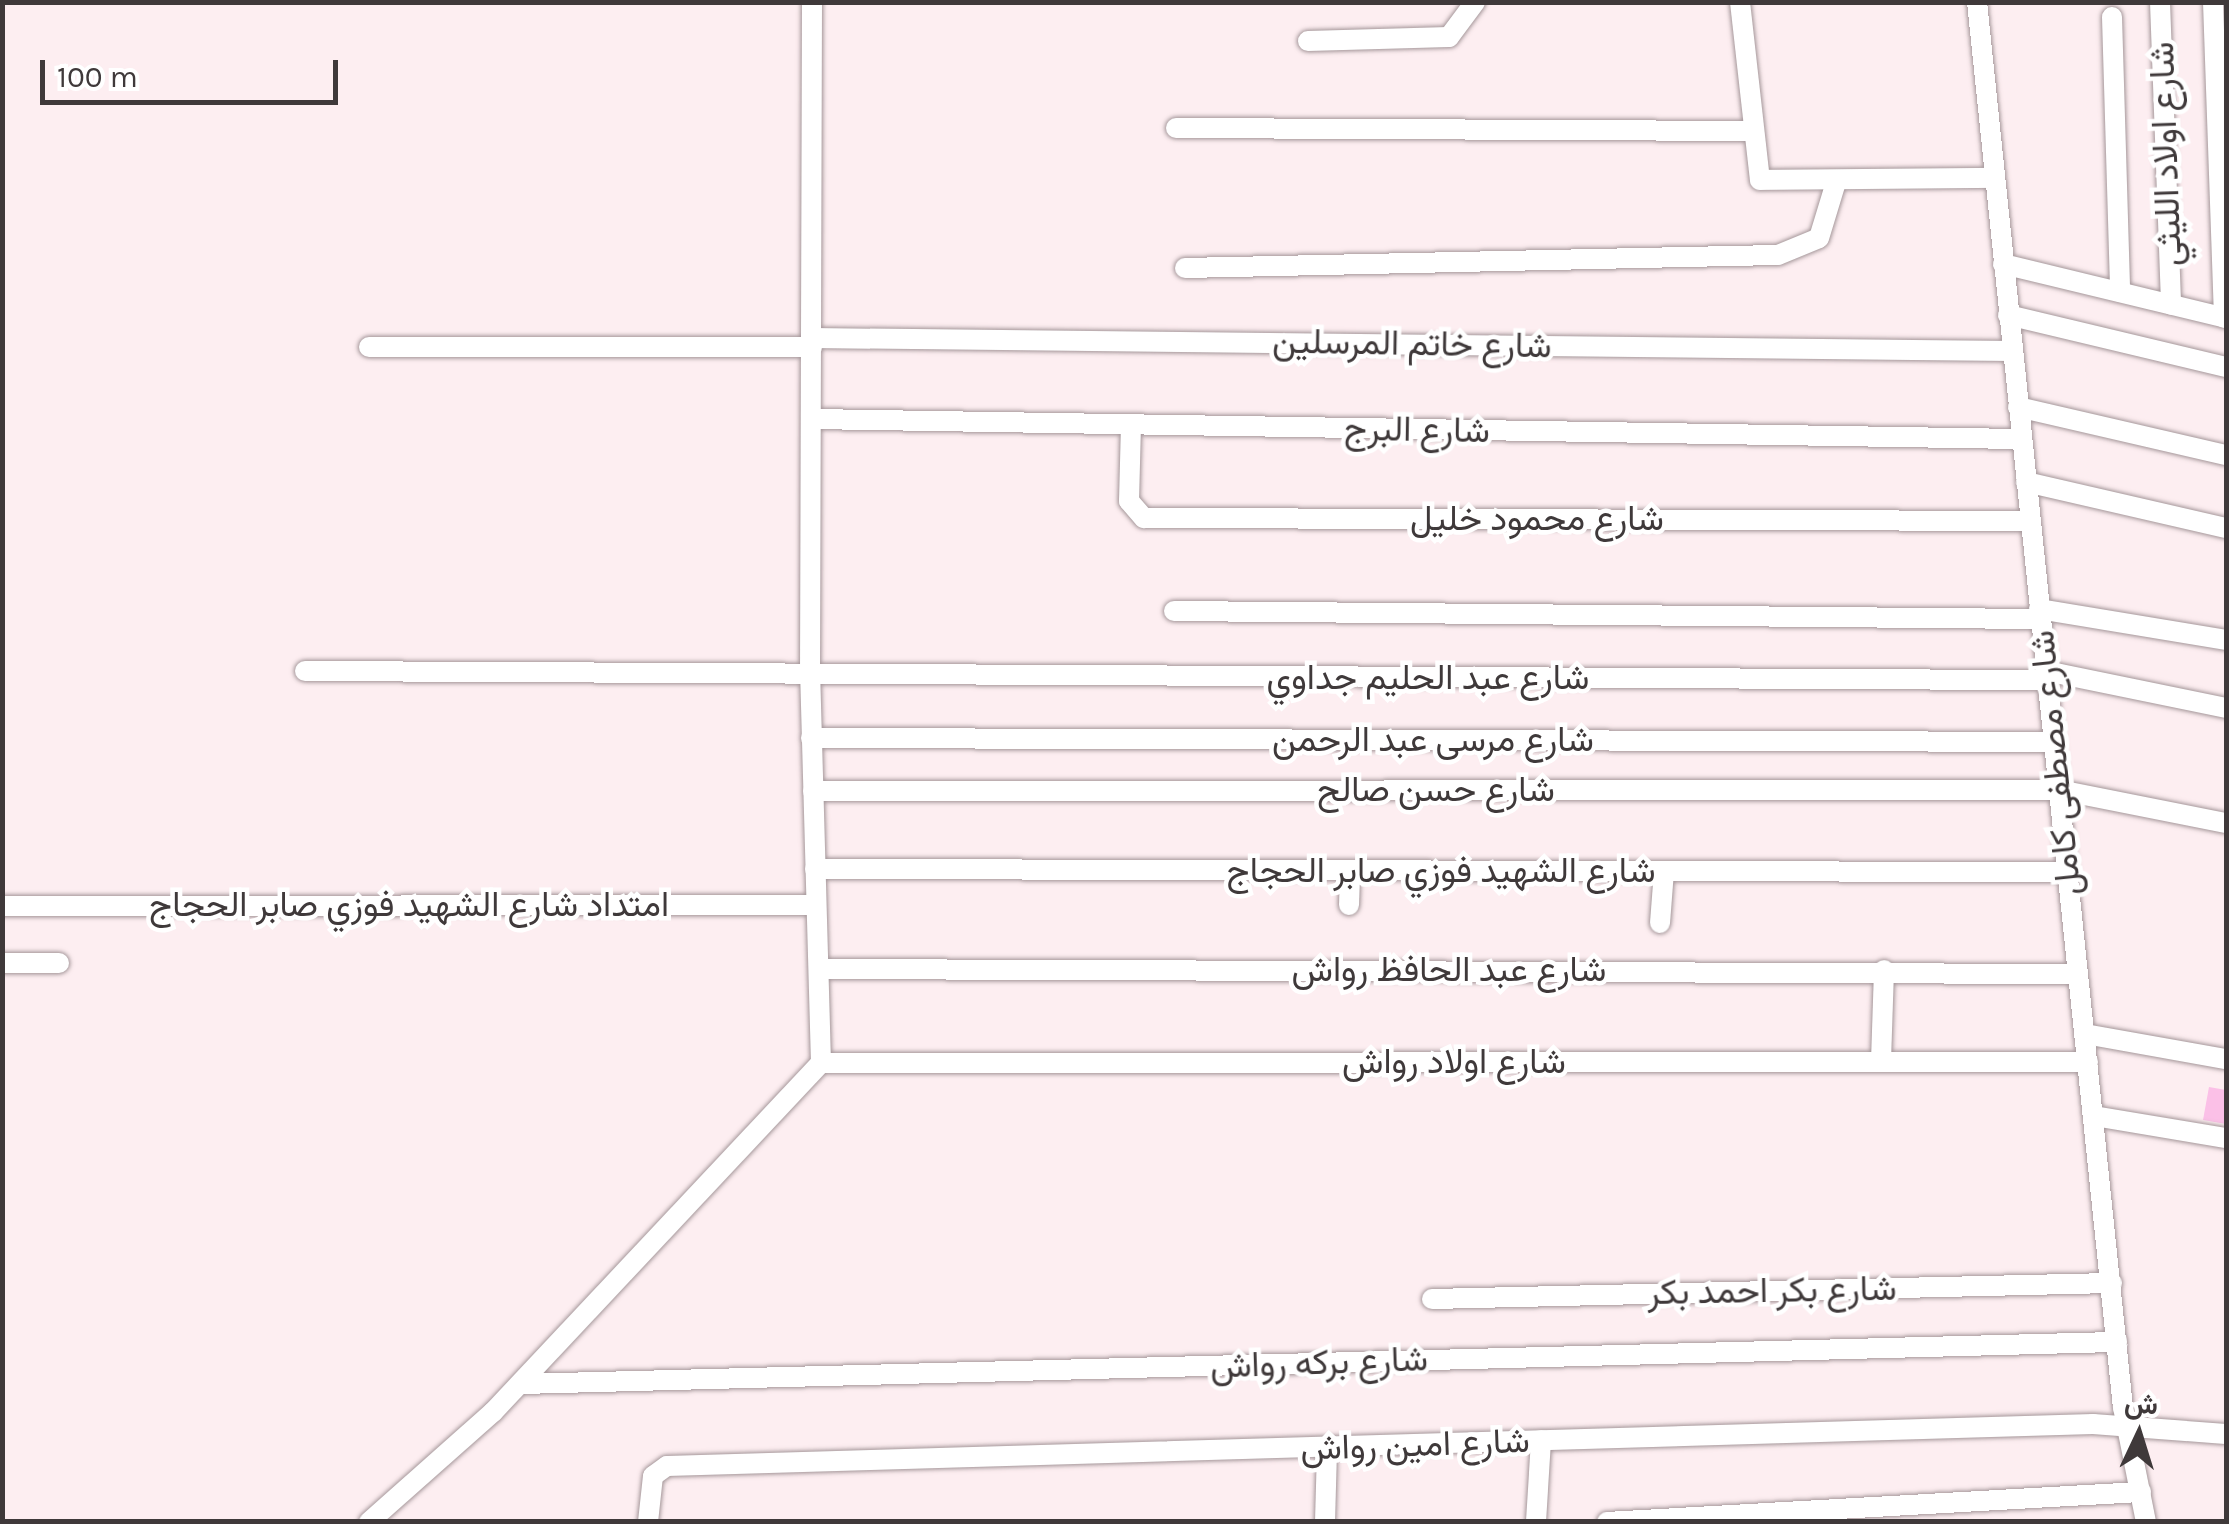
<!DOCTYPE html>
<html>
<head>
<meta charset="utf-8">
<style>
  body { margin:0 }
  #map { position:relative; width:2229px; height:1524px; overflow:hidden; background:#fdeef1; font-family:Karla,Vazirmatn,sans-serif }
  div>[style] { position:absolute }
  .building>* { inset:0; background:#fbc0e7 }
  .roads { filter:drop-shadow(0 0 2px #a5979a) drop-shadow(0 0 2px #a5979a) }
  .minor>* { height:20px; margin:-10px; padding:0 10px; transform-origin:10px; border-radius:10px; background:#fff }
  span { translate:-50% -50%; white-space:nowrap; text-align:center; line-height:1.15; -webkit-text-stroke:9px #fff; paint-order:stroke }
  .street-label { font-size:35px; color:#3f393a }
  .frame { position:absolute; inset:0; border:5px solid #3f393a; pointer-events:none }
  .north { position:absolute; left:2089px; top:1384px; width:100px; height:100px; -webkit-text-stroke:8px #fff; paint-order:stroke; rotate:4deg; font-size:28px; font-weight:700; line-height:40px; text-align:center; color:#3f393a }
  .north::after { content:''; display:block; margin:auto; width:35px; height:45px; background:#3f393a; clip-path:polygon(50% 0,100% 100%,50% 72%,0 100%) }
  .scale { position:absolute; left:40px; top:60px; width:298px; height:45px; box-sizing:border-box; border:5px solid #3f393a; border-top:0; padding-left:12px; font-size:30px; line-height:35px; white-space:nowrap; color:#3f393a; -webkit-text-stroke:8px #fff; paint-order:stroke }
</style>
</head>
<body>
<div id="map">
  <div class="building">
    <div style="clip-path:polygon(2209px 1087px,2226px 1090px,2226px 1124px,2203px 1120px)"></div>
  </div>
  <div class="roads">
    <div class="minor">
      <div style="left:1740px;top:2px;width:179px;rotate:83.6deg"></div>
      <div style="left:1760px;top:180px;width:234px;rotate:-0.5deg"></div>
      <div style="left:1977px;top:2px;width:1413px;rotate:84.07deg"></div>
      <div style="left:2123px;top:1407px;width:117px;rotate:78.7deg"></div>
      <div style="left:2160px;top:2px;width:303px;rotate:87.9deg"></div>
      <div style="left:2213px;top:2px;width:316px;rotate:88deg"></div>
      <div style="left:2112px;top:17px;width:275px;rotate:88.3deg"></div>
      <div style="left:1308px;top:41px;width:141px;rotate:-1.6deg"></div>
      <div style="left:1449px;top:37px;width:44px;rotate:-53.4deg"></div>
      <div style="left:1176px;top:128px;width:577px;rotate:0.3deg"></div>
      <div style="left:2003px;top:264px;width:229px;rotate:13.6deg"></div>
      <div style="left:1185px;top:268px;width:593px;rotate:-1.26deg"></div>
      <div style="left:1778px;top:255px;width:44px;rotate:-22.5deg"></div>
      <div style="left:1819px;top:238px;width:59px;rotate:-73.1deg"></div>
      <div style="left:2008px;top:315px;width:224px;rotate:13.4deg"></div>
      <div style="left:812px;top:338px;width:1200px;rotate:0.62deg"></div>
      <div style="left:369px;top:347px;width:443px"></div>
      <div style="left:2018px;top:407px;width:213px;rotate:13deg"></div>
      <div style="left:812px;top:419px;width:1210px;rotate:0.95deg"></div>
      <div style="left:1131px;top:425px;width:76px;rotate:91.5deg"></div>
      <div style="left:1129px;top:501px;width:23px;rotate:49deg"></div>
      <div style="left:1144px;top:518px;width:886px;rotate:0.19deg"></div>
      <div style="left:2026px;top:482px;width:205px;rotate:13deg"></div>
      <div style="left:2039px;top:609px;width:190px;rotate:9.4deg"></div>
      <div style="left:1174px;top:611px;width:867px;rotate:0.53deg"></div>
      <div style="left:305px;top:671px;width:1742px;rotate:0.3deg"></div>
      <div style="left:2046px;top:671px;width:184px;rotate:11.6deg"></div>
      <div style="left:811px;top:738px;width:1243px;rotate:0.18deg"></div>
      <div style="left:813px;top:791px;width:1246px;rotate:-0.05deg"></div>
      <div style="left:2059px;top:790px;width:170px;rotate:11.2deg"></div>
      <div style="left:815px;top:869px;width:1253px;rotate:0.14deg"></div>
      <div style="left:1349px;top:905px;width:35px;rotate:-88deg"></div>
      <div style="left:2px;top:906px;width:814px;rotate:-0.07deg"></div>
      <div style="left:1660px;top:923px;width:52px;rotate:-85.6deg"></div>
      <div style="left:2px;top:963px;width:57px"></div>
      <div style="left:820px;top:969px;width:1258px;rotate:0.23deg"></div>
      <div style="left:2085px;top:1034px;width:143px;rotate:10.1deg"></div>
      <div style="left:1881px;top:1061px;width:91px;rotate:-88.1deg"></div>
      <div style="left:821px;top:1063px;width:1267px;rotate:-0.05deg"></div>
      <div style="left:2094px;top:1116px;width:134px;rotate:9.5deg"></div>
      <div style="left:1432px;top:1299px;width:680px;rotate:-1.35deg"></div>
      <div style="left:521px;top:1384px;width:1597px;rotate:-1.51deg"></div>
      <div style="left:369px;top:1522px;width:166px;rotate:-41.6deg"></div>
      <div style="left:493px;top:1412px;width:479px;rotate:-46.8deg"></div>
      <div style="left:821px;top:1063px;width:388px;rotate:-91.6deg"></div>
      <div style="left:810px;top:675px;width:673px;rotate:-89.83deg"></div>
      <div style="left:648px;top:1522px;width:46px;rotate:-83.8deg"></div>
      <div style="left:653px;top:1476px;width:17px;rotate:-36deg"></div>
      <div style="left:667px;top:1466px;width:1427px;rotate:-1.69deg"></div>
      <div style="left:2093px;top:1424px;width:133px;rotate:4.3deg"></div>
      <div style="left:1325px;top:1522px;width:72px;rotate:-88.4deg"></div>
      <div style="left:1536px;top:1522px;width:82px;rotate:-86.5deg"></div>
      <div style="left:1607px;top:1522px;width:535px;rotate:-3.22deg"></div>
    </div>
  </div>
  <div class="street-label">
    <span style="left:2166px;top:154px;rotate:-92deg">شارع اولاد الليثي</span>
    <span style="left:1412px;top:344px;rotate:1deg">شارع خاتم المرسلين</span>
    <span style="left:1417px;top:430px;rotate:1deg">شارع البرج</span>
    <span style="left:1537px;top:519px">شارع محمود خليل</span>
    <span style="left:1428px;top:678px">شارع عبد الحليم جداوي</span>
    <span style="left:1433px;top:740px">شارع مرسى عبد الرحمن</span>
    <span style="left:2056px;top:763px;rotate:-96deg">شارع مصطفى كامل</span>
    <span style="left:1436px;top:790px">شارع حسن صالح</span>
    <span style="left:1441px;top:871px">شارع الشهيد فوزي صابر الحجاج</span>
    <span style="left:409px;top:905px">امتداد شارع الشهيد فوزي صابر الحجاج</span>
    <span style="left:1449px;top:970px">شارع عبد الحافظ رواش</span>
    <span style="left:1454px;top:1062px">شارع اولاد رواش</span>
    <span style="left:1772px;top:1291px;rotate:-1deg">شارع بكر احمد بكر</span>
    <span style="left:1319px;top:1363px;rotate:-2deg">شارع بركه رواش</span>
    <span style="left:1415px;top:1445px;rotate:-2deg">شارع امين رواش</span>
  </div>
  <div class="frame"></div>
  <div class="north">ش</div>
  <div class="scale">100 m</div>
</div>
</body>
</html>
